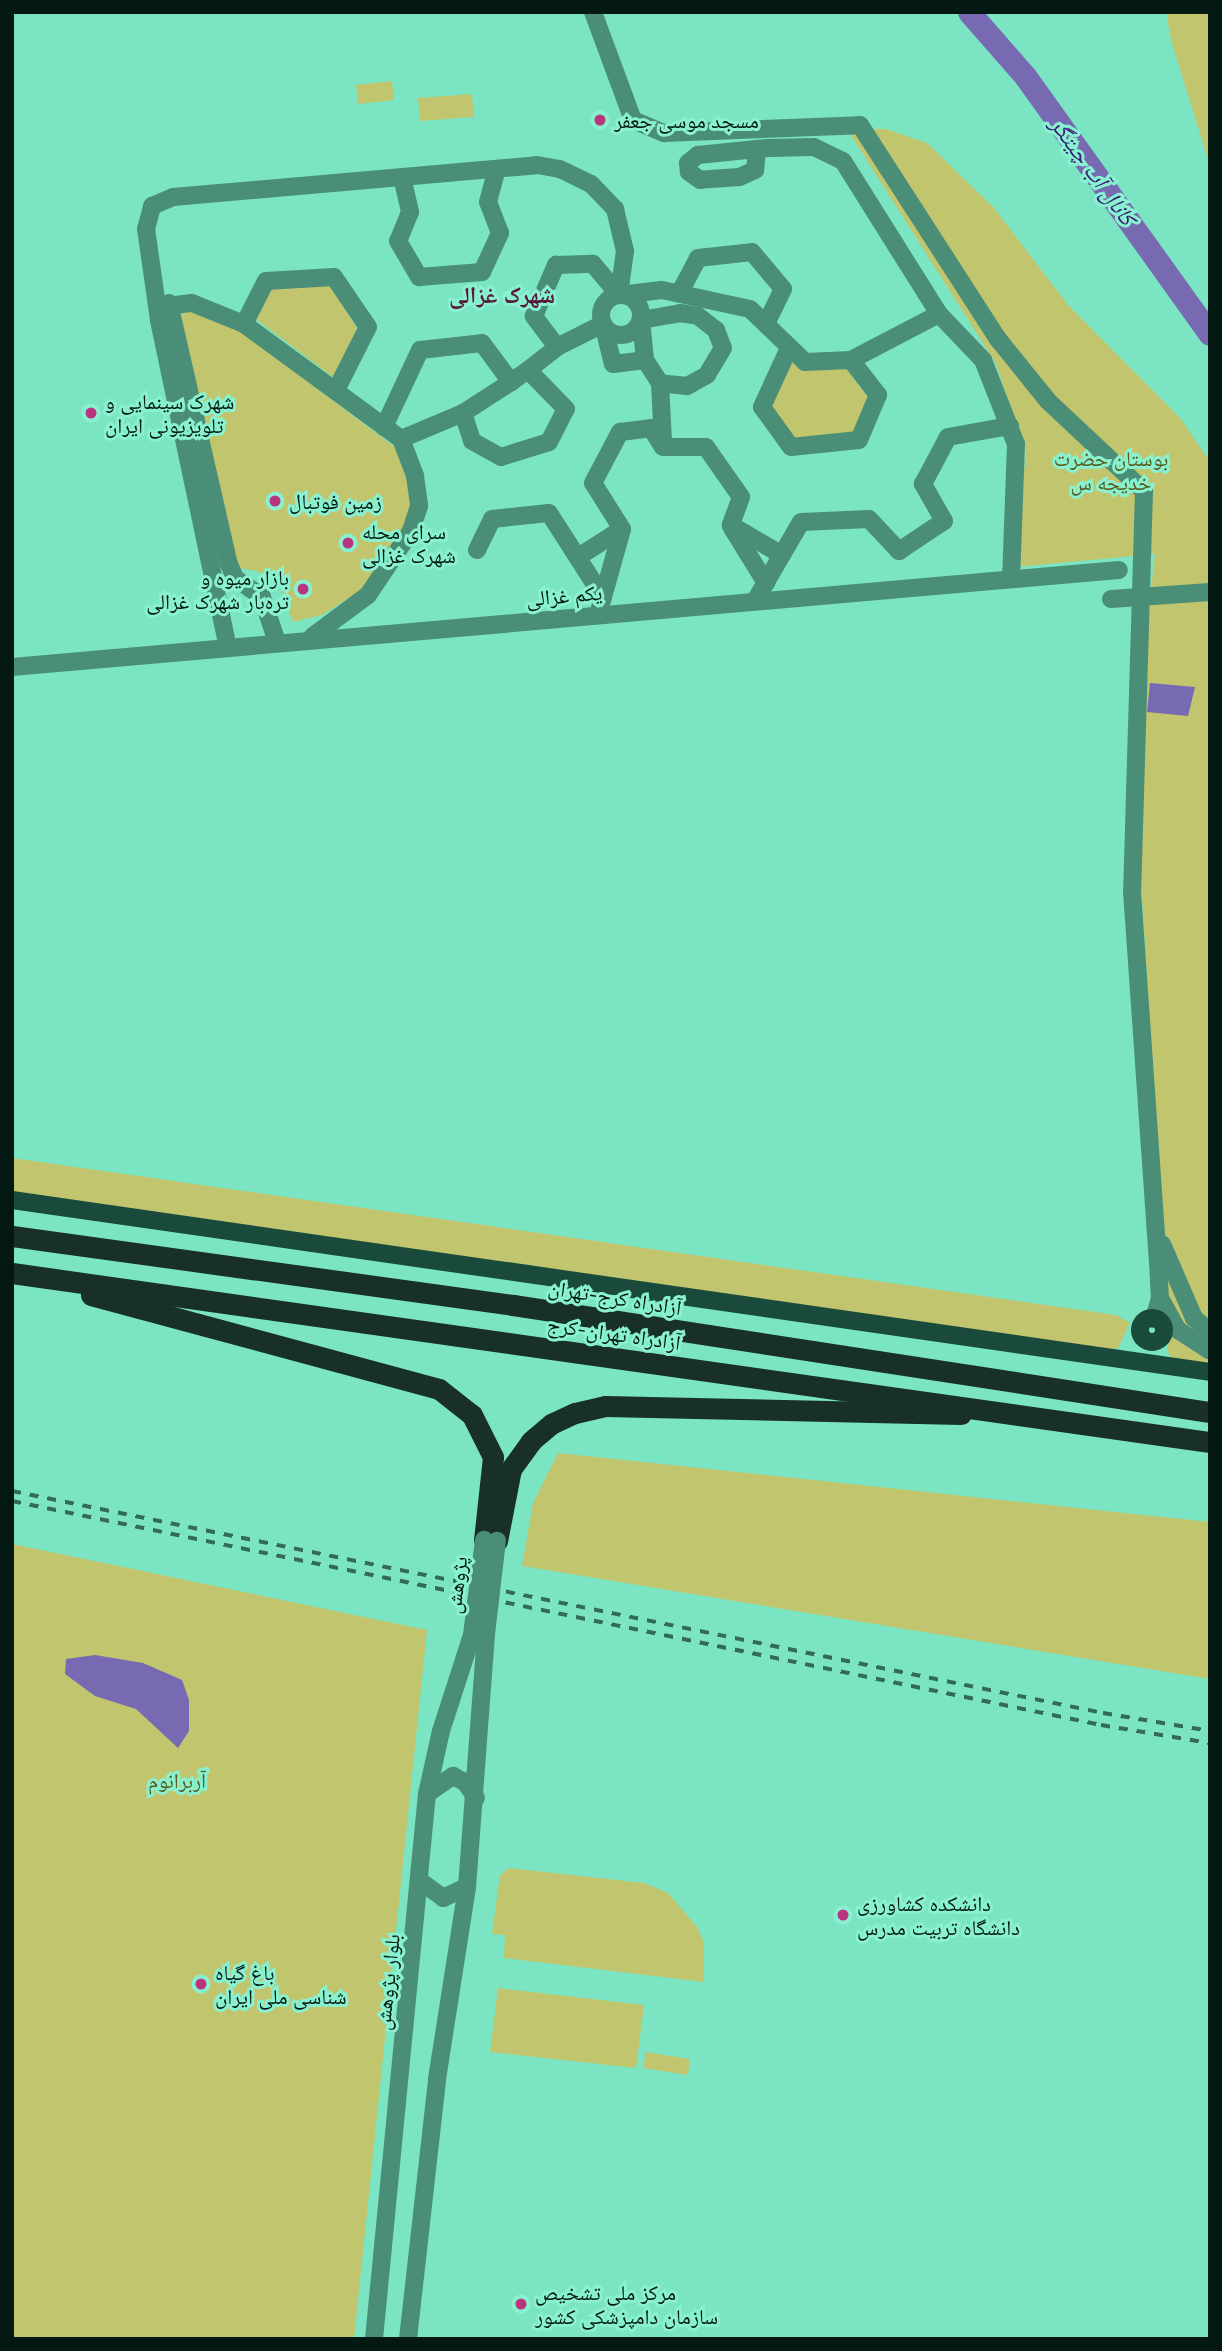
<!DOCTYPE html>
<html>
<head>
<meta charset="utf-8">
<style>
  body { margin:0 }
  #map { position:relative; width:1222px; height:2351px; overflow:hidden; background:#7be4c3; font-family:Mulish,"Noto Naskh Arabic",sans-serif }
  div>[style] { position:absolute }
  .green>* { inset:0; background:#c1c56d }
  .water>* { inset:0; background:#776ab3 }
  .river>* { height:23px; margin:-11.5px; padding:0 11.5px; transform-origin:11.5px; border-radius:11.5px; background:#776ab3 }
  .minor>* { height:18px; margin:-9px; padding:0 9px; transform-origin:9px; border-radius:9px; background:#4a8e78 }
  .minor>.ring { margin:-9px; padding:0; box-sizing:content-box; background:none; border:18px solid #4a8e78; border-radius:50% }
  .major>* { height:18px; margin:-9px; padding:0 9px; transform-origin:9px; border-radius:9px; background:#194a3c }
  .major>.ring { margin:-9px; padding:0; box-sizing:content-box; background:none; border:18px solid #194a3c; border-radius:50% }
  .highway>* { height:21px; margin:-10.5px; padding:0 10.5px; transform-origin:10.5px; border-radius:10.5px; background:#183028 }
  .rail>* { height:3.5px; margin-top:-1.75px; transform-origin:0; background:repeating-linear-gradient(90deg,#336a59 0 9px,transparent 0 18px) }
  .minor-bridge>* { height:18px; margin:-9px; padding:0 9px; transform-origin:9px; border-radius:9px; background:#4a8e78 }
  .dots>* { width:19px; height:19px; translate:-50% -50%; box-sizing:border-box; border:4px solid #89f1d0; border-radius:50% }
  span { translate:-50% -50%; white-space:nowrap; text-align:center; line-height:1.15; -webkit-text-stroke:6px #89f1d0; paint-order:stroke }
  .poi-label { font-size:21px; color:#031912 }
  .left { translate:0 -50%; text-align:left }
  .right { translate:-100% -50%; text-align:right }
  .park-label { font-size:21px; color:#585a19 }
  .street-label { font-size:21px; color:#031912 }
  .water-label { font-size:23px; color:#371a73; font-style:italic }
  .neighbourhood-label { font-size:23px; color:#58193a; font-weight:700 }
  .frame { position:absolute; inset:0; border:14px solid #031912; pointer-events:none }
</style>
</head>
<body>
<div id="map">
  <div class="green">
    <div style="clip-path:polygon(1166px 12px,1210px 12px,1210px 166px,1171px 40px)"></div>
    <div style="clip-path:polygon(392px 81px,394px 100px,358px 104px,356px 85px)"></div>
    <div style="clip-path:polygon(472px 94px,474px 117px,420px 121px,418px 98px)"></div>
    <div style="clip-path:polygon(847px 129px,886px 129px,927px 143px,994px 208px,1068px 305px,1181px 419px,1210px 462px,1210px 1347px,1190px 1336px,1167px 1301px,1141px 880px,1148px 617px,1155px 554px,1016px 567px,1026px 450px,995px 362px)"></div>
    <div style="clip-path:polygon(329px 284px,358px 330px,333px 377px,253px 317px,271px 286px)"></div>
    <div style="clip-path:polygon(189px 309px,226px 320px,396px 448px,411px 492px,412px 513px,366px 587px,322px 615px,293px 622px,279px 583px,257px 571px,237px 568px,178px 317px)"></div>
    <div style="clip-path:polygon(789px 361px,804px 369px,846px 368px,869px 399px,853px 435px,793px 439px,769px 404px)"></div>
    <div style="clip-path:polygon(12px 1158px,1116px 1315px,1130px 1323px,1118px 1348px,1107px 1351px,12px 1191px)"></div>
    <div style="clip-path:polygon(1169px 1325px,1210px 1356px,1210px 1368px,1171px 1358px,1167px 1350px)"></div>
    <div style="clip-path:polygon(558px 1453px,1210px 1522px,1210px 1679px,522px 1566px,533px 1503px)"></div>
    <div style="clip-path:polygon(12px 1544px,427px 1630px,354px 2339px,12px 2339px)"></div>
    <div style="clip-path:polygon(509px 1868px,644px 1883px,668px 1893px,697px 1927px,704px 1943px,704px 1982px,504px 1958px,505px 1935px,492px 1934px,500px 1875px)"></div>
    <div style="clip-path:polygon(498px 1988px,644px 2005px,636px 2068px,490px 2052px)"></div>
    <div style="clip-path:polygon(646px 2052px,690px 2059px,688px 2075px,643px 2068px)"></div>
  </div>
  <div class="water">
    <div style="clip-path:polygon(1150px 683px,1195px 687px,1188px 716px,1147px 712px)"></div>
    <div style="clip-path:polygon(95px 1655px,143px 1663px,182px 1680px,189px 1700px,189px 1731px,178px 1748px,136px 1709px,95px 1696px,65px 1674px,66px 1659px)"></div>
  </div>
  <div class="river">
    <div style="left:969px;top:12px;width:85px;rotate:48.8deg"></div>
    <div style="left:1025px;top:76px;width:317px;rotate:54.4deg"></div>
  </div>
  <div class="minor">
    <div style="left:593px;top:12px;width:115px;rotate:69.7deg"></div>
    <div style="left:633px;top:120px;width:34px;rotate:23deg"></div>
    <div style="left:664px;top:133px;width:196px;rotate:-2.3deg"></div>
    <div style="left:860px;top:125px;width:255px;rotate:57.2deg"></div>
    <div style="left:998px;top:339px;width:80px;rotate:51.1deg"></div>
    <div style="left:1048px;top:401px;width:132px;rotate:43.2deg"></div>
    <div style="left:1144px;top:491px;width:400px;rotate:91.7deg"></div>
    <div style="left:1132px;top:891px;width:372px;rotate:86deg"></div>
    <div style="left:1158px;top:1262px;width:36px;rotate:87deg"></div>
    <div style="left:1160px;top:1298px;width:22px;rotate:106deg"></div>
    <div style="left:757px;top:149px;width:21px;rotate:95deg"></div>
    <div style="left:755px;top:170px;width:17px;rotate:156deg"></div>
    <div style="left:739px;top:177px;width:39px;rotate:176deg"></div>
    <div style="left:700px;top:180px;width:14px;rotate:-144deg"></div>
    <div style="left:689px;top:172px;width:9px;rotate:-96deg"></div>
    <div style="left:688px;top:163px;width:13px;rotate:-39deg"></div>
    <div style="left:698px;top:155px;width:59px;rotate:-5.8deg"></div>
    <div style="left:757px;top:149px;width:11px;rotate:-5deg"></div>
    <div style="left:768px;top:148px;width:46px;rotate:-1.2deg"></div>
    <div style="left:814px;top:147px;width:32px;rotate:26deg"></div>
    <div style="left:843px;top:161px;width:181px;rotate:57.9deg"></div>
    <div style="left:939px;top:314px;width:64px;rotate:46.3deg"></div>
    <div style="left:983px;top:360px;width:90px;rotate:68.6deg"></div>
    <div style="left:1016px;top:444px;width:135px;rotate:92.1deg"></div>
    <div style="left:402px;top:177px;width:36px;rotate:77deg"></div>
    <div style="left:410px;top:212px;width:31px;rotate:112deg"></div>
    <div style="left:398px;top:241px;width:42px;rotate:59.7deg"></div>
    <div style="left:419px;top:277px;width:63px;rotate:-4.5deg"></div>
    <div style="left:482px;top:272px;width:43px;rotate:-65.2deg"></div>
    <div style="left:500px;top:233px;width:33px;rotate:-111deg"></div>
    <div style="left:488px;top:202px;width:34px;rotate:-75deg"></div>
    <div style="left:680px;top:292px;width:38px;rotate:-62deg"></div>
    <div style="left:698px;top:258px;width:54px;rotate:-6.3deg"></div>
    <div style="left:752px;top:252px;width:48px;rotate:50deg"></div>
    <div style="left:783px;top:289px;width:37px;rotate:116deg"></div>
    <div style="left:619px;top:295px;width:43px;rotate:-6.6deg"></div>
    <div style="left:662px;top:290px;width:90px;rotate:12.2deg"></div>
    <div style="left:750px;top:309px;width:76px;rotate:43.9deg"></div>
    <div style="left:805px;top:362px;width:46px;rotate:-2.5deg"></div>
    <div style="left:851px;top:360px;width:99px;rotate:-27.6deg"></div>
    <div class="ring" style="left:601px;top:295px;width:22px;height:22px"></div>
    <div style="left:169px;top:303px;width:268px;rotate:77.1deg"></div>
    <div style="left:229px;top:564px;width:15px;rotate:67deg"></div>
    <div style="left:235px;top:578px;width:33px;rotate:35deg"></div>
    <div style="left:262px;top:597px;width:47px;rotate:71.6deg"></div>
    <div style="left:159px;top:320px;width:22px;rotate:-43deg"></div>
    <div style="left:175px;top:305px;width:17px;rotate:-7deg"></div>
    <div style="left:192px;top:303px;width:56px;rotate:22deg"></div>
    <div style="left:244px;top:324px;width:195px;rotate:36.2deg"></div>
    <div style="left:401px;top:439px;width:40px;rotate:69deg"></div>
    <div style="left:415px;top:476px;width:30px;rotate:82deg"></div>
    <div style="left:419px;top:506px;width:26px;rotate:108deg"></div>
    <div style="left:411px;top:531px;width:77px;rotate:123.9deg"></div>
    <div style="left:368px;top:595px;width:69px;rotate:143.3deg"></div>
    <div style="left:244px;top:324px;width:48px;rotate:-62.9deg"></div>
    <div style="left:266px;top:281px;width:68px;rotate:-3.4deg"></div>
    <div style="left:334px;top:277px;width:60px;rotate:55.8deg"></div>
    <div style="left:368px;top:327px;width:71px;rotate:116.9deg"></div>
    <div style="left:557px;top:347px;width:39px;rotate:-127deg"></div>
    <div style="left:534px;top:316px;width:56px;rotate:-66.7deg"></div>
    <div style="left:556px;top:265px;width:37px;rotate:-2deg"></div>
    <div style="left:593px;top:264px;width:40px;rotate:50deg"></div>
    <div style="left:789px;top:348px;width:65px;rotate:114.6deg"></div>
    <div style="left:762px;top:407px;width:49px;rotate:54.1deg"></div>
    <div style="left:791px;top:447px;width:68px;rotate:-5.9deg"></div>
    <div style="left:859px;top:440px;width:49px;rotate:-67.1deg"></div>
    <div style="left:878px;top:395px;width:44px;rotate:-127.6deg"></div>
    <div style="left:528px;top:370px;width:37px;rotate:-38deg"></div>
    <div style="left:557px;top:347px;width:51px;rotate:-26.6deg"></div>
    <div style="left:603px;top:324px;width:41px;rotate:76deg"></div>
    <div style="left:613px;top:364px;width:32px;rotate:-7deg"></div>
    <div style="left:660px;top:383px;width:27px;rotate:-123deg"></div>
    <div style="left:645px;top:360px;width:40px;rotate:-95.7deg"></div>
    <div style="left:641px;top:320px;width:40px;rotate:-10deg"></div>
    <div style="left:680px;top:313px;width:18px;rotate:9deg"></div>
    <div style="left:698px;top:316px;width:23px;rotate:38deg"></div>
    <div style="left:716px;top:330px;width:19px;rotate:69deg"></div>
    <div style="left:723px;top:348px;width:31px;rotate:121deg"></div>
    <div style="left:707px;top:375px;width:23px;rotate:151deg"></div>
    <div style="left:687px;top:386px;width:27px;rotate:-174deg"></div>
    <div style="left:660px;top:383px;width:60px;rotate:87.1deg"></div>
    <div style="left:463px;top:413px;width:29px;rotate:72deg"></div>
    <div style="left:472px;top:441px;width:33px;rotate:29deg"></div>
    <div style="left:501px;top:457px;width:50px;rotate:-17.4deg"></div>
    <div style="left:549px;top:442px;width:37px;rotate:-63deg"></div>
    <div style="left:566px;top:409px;width:54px;rotate:-134.3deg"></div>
    <div style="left:528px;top:370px;width:21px;rotate:145deg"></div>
    <div style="left:384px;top:427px;width:85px;rotate:-64.9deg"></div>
    <div style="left:420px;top:350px;width:62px;rotate:-6.4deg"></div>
    <div style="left:482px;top:343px;width:49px;rotate:53.4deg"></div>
    <div style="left:511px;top:382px;width:57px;rotate:147.1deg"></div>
    <div style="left:463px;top:413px;width:67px;rotate:157.2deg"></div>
    <div style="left:732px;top:528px;width:65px;rotate:58.3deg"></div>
    <div style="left:477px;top:550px;width:34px;rotate:-64deg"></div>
    <div style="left:492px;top:519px;width:57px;rotate:-6deg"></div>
    <div style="left:549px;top:513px;width:100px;rotate:57.3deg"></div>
    <div style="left:578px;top:557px;width:52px;rotate:-32.5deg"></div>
    <div style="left:1111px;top:599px;width:99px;rotate:-4deg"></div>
    <div style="left:755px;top:601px;width:91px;rotate:-59.8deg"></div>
    <div style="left:801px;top:522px;width:68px;rotate:-2.5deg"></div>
    <div style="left:869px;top:519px;width:44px;rotate:46.8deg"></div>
    <div style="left:899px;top:551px;width:54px;rotate:-33.7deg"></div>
    <div style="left:944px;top:521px;width:43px;rotate:-119.6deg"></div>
    <div style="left:923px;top:484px;width:53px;rotate:-62deg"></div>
    <div style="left:948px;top:437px;width:63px;rotate:-10.1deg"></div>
    <div style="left:598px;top:615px;width:89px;rotate:-74.4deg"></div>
    <div style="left:622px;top:529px;width:54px;rotate:-122.2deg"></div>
    <div style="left:593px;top:483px;width:58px;rotate:-62.1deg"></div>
    <div style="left:620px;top:432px;width:31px;rotate:-7deg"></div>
    <div style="left:651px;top:428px;width:22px;rotate:58deg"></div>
    <div style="left:663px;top:447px;width:43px"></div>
    <div style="left:706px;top:447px;width:61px;rotate:55deg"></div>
    <div style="left:741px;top:497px;width:30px;rotate:110deg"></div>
    <div style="left:731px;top:525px;width:59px;rotate:30.5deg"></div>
    <div style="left:228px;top:648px;width:335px;rotate:-101.9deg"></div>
    <div style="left:159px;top:320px;width:92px;rotate:-98.1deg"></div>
    <div style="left:146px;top:229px;width:24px;rotate:-75deg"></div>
    <div style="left:152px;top:206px;width:23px;rotate:-23deg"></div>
    <div style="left:173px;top:197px;width:365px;rotate:-5deg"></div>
    <div style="left:537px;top:165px;width:23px;rotate:10deg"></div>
    <div style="left:560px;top:169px;width:34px;rotate:26deg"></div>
    <div style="left:591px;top:184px;width:35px;rotate:46deg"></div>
    <div style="left:615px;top:209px;width:43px;rotate:76.6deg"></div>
    <div style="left:625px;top:251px;width:44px;rotate:97.8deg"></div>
    <div style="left:12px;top:667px;width:1111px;rotate:-5.01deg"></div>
    <div style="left:1162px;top:1244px;width:81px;rotate:66.6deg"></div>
    <div style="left:1194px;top:1318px;width:21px;rotate:41deg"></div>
    <div style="left:1160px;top:1298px;width:37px;rotate:61deg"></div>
    <div style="left:1178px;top:1330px;width:38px;rotate:33deg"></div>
    <div style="left:427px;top:1794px;width:32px;rotate:-35deg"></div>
    <div style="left:453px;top:1776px;width:13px;rotate:27deg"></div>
    <div style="left:465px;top:1782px;width:19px;rotate:55deg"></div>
    <div style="left:420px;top:1881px;width:29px;rotate:36deg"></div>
    <div style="left:443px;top:1898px;width:26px;rotate:-25deg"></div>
    <div style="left:374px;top:2339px;width:548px;rotate:-84.45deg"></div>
    <div style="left:427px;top:1794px;width:65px;rotate:-77.5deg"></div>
    <div style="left:441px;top:1731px;width:101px;rotate:-72.1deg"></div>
    <div style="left:408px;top:2339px;width:262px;rotate:-83.6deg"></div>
    <div style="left:437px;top:2079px;width:194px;rotate:-81.1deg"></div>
    <div style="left:467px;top:1887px;width:254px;rotate:-85.7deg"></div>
  </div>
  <div class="major">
    <div style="left:12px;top:1200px;width:1210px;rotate:8.17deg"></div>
    <div class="ring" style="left:1140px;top:1318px;width:6px;height:6px"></div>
  </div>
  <div class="highway">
    <div style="left:12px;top:1236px;width:506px;rotate:7.84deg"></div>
    <div style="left:513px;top:1305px;width:705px;rotate:8.73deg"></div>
    <div style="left:12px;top:1273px;width:1210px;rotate:8.03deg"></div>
    <div style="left:91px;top:1295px;width:360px;rotate:15.1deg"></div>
    <div style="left:439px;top:1389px;width:42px;rotate:38.2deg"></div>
    <div style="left:472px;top:1415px;width:47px;rotate:63.4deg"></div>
    <div style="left:493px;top:1457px;width:83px;rotate:96.2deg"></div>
    <div style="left:497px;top:1541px;width:73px;rotate:-79deg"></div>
    <div style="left:511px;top:1469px;width:34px;rotate:-54deg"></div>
    <div style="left:531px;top:1441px;width:26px;rotate:-40deg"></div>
    <div style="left:551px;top:1424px;width:26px;rotate:-25deg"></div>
    <div style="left:575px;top:1413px;width:31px;rotate:-13deg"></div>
    <div style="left:605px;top:1406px;width:356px;rotate:1.3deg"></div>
  </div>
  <div class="rail">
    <div style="left:12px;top:1491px;width:1113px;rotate:11.5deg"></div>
    <div style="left:1103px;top:1713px;width:109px;rotate:9.5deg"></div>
    <div style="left:12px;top:1501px;width:1112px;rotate:11.62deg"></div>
    <div style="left:1101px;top:1725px;width:110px;rotate:9.4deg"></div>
  </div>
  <div class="minor-bridge">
    <div style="left:486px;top:1634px;width:94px;rotate:-83.3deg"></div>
    <div style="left:472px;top:1635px;width:96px;rotate:-82.8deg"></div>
  </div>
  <div class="dots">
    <div style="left:600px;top:120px;background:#b9367e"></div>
    <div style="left:91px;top:413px;background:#b9367e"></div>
    <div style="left:275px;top:501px;background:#b9367e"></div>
    <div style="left:348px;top:543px;background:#b9367e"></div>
    <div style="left:303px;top:589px;background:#b9367e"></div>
    <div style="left:843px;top:1915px;background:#b9367e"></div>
    <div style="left:201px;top:1984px;background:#b9367e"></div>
    <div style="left:521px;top:2304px;background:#b9367e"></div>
  </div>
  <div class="poi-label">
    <span class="left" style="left:614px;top:120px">مسجد موسی جعفر</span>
    <span class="left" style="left:105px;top:413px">شهرک سینمایی و<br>تلویزیونی ایران</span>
    <span class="left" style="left:289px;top:501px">زمین فوتبال</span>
    <span class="left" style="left:362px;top:543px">سرای محله<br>شهرک غزالی</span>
    <span class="right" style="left:289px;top:589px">بازار میوه و<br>تره‌بار شهرک غزالی</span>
    <span class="left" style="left:857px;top:1915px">دانشکده کشاورزی<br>دانشگاه تربیت مدرس</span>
    <span class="left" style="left:215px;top:1984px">باغ گیاه‌<br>شناسی ملی ایران</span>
    <span class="left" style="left:535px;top:2304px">مرکز ملی تشخیص<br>سازمان دامپزشکی کشور</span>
  </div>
  <div class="park-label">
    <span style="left:1111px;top:470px">بوستان حضرت<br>خدیجه س</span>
    <span style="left:177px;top:1780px">آربرانوم</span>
  </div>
  <div class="street-label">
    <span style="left:564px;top:595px;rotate:-5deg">یکم غزالی</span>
    <span style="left:615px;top:1297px;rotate:9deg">آزادراه کرج-تهران</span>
    <span style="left:614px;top:1333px;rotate:8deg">آزادراه تهران-کرج</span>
    <span style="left:456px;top:1585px;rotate:-83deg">پژوهش</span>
    <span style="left:387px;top:1982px;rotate:-84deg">بلوار پژوهش</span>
  </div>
  <div class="water-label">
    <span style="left:1093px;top:171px;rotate:54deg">کانال آب چیتگر</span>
  </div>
  <div class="neighbourhood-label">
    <span style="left:502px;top:295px">شهرک غزالی</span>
  </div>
  <div class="frame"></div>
</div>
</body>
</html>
